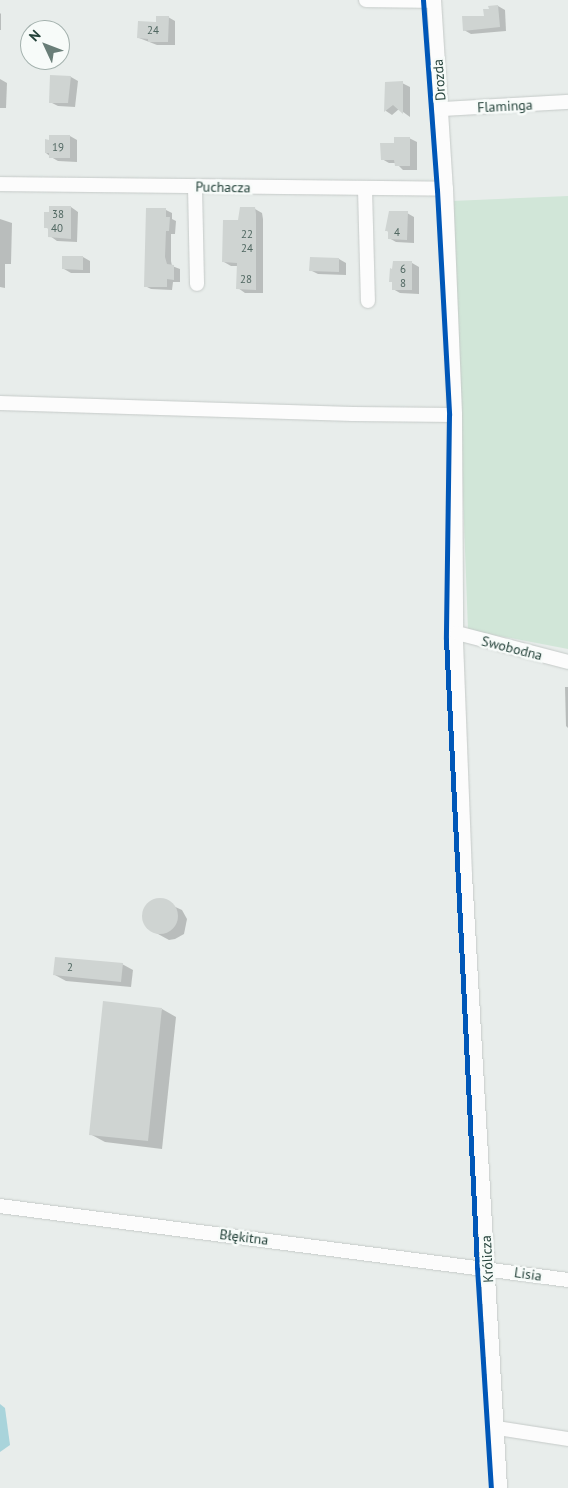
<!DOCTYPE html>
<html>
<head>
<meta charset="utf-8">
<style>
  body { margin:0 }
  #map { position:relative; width:568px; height:1488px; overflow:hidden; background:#e8edeb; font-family:"PT Sans",sans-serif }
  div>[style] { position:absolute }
  .green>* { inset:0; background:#d1e6d8 }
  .water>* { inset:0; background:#a9d4db }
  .shadow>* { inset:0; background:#0003 }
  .building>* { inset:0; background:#cfd4d2 }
  .round { border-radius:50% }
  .roads { filter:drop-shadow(0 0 1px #c5cac8) drop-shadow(0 0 1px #c5cac8) }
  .minor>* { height:14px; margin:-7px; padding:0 7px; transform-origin:7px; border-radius:7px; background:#fcfcfc }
  .cycleway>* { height:5px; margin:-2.5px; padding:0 2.5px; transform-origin:2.5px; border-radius:2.5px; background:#0057b8 }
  span { translate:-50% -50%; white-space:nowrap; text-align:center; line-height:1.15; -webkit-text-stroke:5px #f7fbf9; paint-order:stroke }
  .number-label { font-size:11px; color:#506761 }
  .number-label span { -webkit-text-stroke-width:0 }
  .street-label { font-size:14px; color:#24423a }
  .north { position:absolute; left:20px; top:20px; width:50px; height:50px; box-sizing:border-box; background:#f7fbf9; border:1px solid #a3b1ad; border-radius:50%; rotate:313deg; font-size:14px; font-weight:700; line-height:20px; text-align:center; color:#24423a }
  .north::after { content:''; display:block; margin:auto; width:18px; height:22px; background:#697e78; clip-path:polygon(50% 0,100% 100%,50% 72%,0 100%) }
</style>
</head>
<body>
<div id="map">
  <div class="green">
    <div style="clip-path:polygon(568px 196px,568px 649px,468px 630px,452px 201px)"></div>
  </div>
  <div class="water">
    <div style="clip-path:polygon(0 1404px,5px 1408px,10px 1445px,0 1452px)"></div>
  </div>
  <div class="shadow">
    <div style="clip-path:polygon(498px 6px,505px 10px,506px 31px,471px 34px,464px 30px)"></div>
    <div style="clip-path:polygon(0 13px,1px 14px,1px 30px,0 30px)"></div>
    <div style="clip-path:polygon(168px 17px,175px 21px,175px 45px,157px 45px,139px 38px)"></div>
    <div style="clip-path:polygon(51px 77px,71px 77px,78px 81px,75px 107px,58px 106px,50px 102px)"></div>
    <div style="clip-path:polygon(0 79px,7px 83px,6px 108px,0 108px)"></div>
    <div style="clip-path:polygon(387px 83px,402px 83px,410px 87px,410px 117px,399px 109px,392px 115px,386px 111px)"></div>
    <div style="clip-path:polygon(51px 136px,70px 136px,77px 140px,77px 162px,58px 161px,51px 157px,46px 153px)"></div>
    <div style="clip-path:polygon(409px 138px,417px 142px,417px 170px,403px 170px,396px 163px,389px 163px,382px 159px,395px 145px)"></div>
    <div style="clip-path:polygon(71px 207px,78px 212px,77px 242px,57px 241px,50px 236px,49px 229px,45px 227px)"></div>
    <div style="clip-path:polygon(255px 209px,262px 213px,263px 219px,263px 293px,245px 293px,238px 288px,238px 266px,231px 266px,224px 262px,239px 222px)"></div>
    <div style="clip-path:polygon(166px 210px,172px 213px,172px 219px,176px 221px,175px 234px,171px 234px,171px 261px,172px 266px,180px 269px,180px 282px,173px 282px,172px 290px,151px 289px,145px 286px)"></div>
    <div style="clip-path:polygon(407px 213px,414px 217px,414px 243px,396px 242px,389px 238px,389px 232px,387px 231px)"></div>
    <div style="clip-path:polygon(0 219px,12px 223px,11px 264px,5px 264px,5px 288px,0 287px)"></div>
    <div style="clip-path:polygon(83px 257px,90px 261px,90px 273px,71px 273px,64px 269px)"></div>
    <div style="clip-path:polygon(339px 259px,346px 263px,346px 275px,318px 274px,310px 270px)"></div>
    <div style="clip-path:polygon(394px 262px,412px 263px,419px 267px,419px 294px,400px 293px,393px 289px,393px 283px,391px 281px)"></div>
    <div style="clip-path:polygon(565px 687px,568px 687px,568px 728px,566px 726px)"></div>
    <div style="clip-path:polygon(160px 900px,182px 910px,187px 919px,184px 934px,175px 939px,169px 940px,147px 928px,143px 917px,146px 907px)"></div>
    <div style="clip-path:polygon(122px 964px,133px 970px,131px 987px,66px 981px,55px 975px)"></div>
    <div style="clip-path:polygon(162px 1009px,176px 1017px,162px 1149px,105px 1142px,90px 1134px)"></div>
  </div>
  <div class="building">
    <div style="clip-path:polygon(498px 5px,500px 27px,463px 31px,462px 16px,484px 16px,483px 9px,489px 9px,488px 6px)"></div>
    <div style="clip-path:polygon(156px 16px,169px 16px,168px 42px,148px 42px,148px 39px,137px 38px,138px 21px,156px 22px)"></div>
    <div style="clip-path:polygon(50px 75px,71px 76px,68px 103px,49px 103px)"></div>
    <div style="clip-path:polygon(403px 81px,403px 114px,393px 105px,384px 112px,385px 82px)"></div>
    <div style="clip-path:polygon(49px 135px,70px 135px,70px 158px,49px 158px,49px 153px,45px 153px,45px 139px,49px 140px)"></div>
    <div style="clip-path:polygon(394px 137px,410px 137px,410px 166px,395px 166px,394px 160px,381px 160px,380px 143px,394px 143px)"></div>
    <div style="clip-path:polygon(49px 206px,71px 206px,71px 239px,48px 237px,48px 228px,44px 228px,44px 212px,49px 212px)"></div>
    <div style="clip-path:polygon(240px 207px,255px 207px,256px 214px,256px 290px,236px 289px,237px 263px,222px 262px,223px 220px,238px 220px)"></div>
    <div style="clip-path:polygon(146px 208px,166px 208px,166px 217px,170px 217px,169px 231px,166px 231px,165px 257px,167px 264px,174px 265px,174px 280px,167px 279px,167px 287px,144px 287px)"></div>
    <div style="clip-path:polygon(389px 211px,408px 211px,407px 240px,388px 239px,388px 231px,385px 231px)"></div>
    <div style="clip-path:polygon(62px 256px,83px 256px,83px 270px,62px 269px)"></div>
    <div style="clip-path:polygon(310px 257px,339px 258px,339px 272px,309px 271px)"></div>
    <div style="clip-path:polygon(393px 261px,412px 261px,412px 290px,392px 290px,392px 282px,389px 282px,390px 268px,392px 269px)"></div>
    <div class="round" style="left:142px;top:898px;width:36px;height:36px"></div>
    <div style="clip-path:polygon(55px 957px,123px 963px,121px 982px,53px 975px)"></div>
    <div style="clip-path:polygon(103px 1001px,162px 1008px,148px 1141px,89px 1135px)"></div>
  </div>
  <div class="roads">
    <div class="minor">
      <div style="left:366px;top:0;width:68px;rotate:0.8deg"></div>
      <div style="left:434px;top:0;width:189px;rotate:86.4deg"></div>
      <div style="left:446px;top:189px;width:226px;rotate:87.7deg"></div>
      <div style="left:455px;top:415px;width:226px;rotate:89.7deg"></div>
      <div style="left:456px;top:641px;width:234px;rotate:87.8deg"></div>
      <div style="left:465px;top:875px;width:614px;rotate:86.73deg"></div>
      <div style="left:441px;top:109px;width:127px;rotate:-3.2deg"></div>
      <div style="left:0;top:184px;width:446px;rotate:0.6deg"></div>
      <div style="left:195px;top:187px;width:97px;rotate:88.8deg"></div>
      <div style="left:365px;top:189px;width:112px;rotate:88.5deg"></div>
      <div style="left:0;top:403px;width:353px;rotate:1.8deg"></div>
      <div style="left:353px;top:414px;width:102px;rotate:0.6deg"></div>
      <div style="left:457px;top:633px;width:115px;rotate:14.6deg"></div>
      <div style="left:0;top:1206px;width:573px;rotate:7.42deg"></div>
      <div style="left:497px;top:1428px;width:72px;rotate:8.8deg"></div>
    </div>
  </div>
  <div class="cycleway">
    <div style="left:423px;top:0;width:191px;rotate:85.8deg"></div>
    <div style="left:437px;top:190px;width:225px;rotate:86.9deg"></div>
    <div style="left:449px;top:415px;width:224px;rotate:90.8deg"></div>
    <div style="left:446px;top:639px;width:629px;rotate:87.17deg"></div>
    <div style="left:477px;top:1267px;width:221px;rotate:86.4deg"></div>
  </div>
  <div class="number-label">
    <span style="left:153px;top:30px">24</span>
    <span style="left:58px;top:147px">19</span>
    <span style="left:58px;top:214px">38</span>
    <span style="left:57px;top:228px">40</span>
    <span style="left:397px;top:232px">4</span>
    <span style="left:247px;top:234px">22</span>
    <span style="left:247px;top:248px">24</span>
    <span style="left:403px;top:269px">6</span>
    <span style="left:246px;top:279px">28</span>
    <span style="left:403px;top:283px">8</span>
    <span style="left:70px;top:967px">2</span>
  </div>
  <div class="street-label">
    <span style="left:439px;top:80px;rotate:-94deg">Drozda</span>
    <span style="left:505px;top:106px;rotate:-3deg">Flaminga</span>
    <span style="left:223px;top:187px;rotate:1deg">Puchacza</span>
    <span style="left:512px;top:648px;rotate:14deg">Swobodna</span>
    <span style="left:244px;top:1237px;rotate:7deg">Błękitna</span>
    <span style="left:487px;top:1259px;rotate:-93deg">Królicza</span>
    <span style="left:528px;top:1274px;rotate:8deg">Lisia</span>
  </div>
  <div class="north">N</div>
</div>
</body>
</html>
